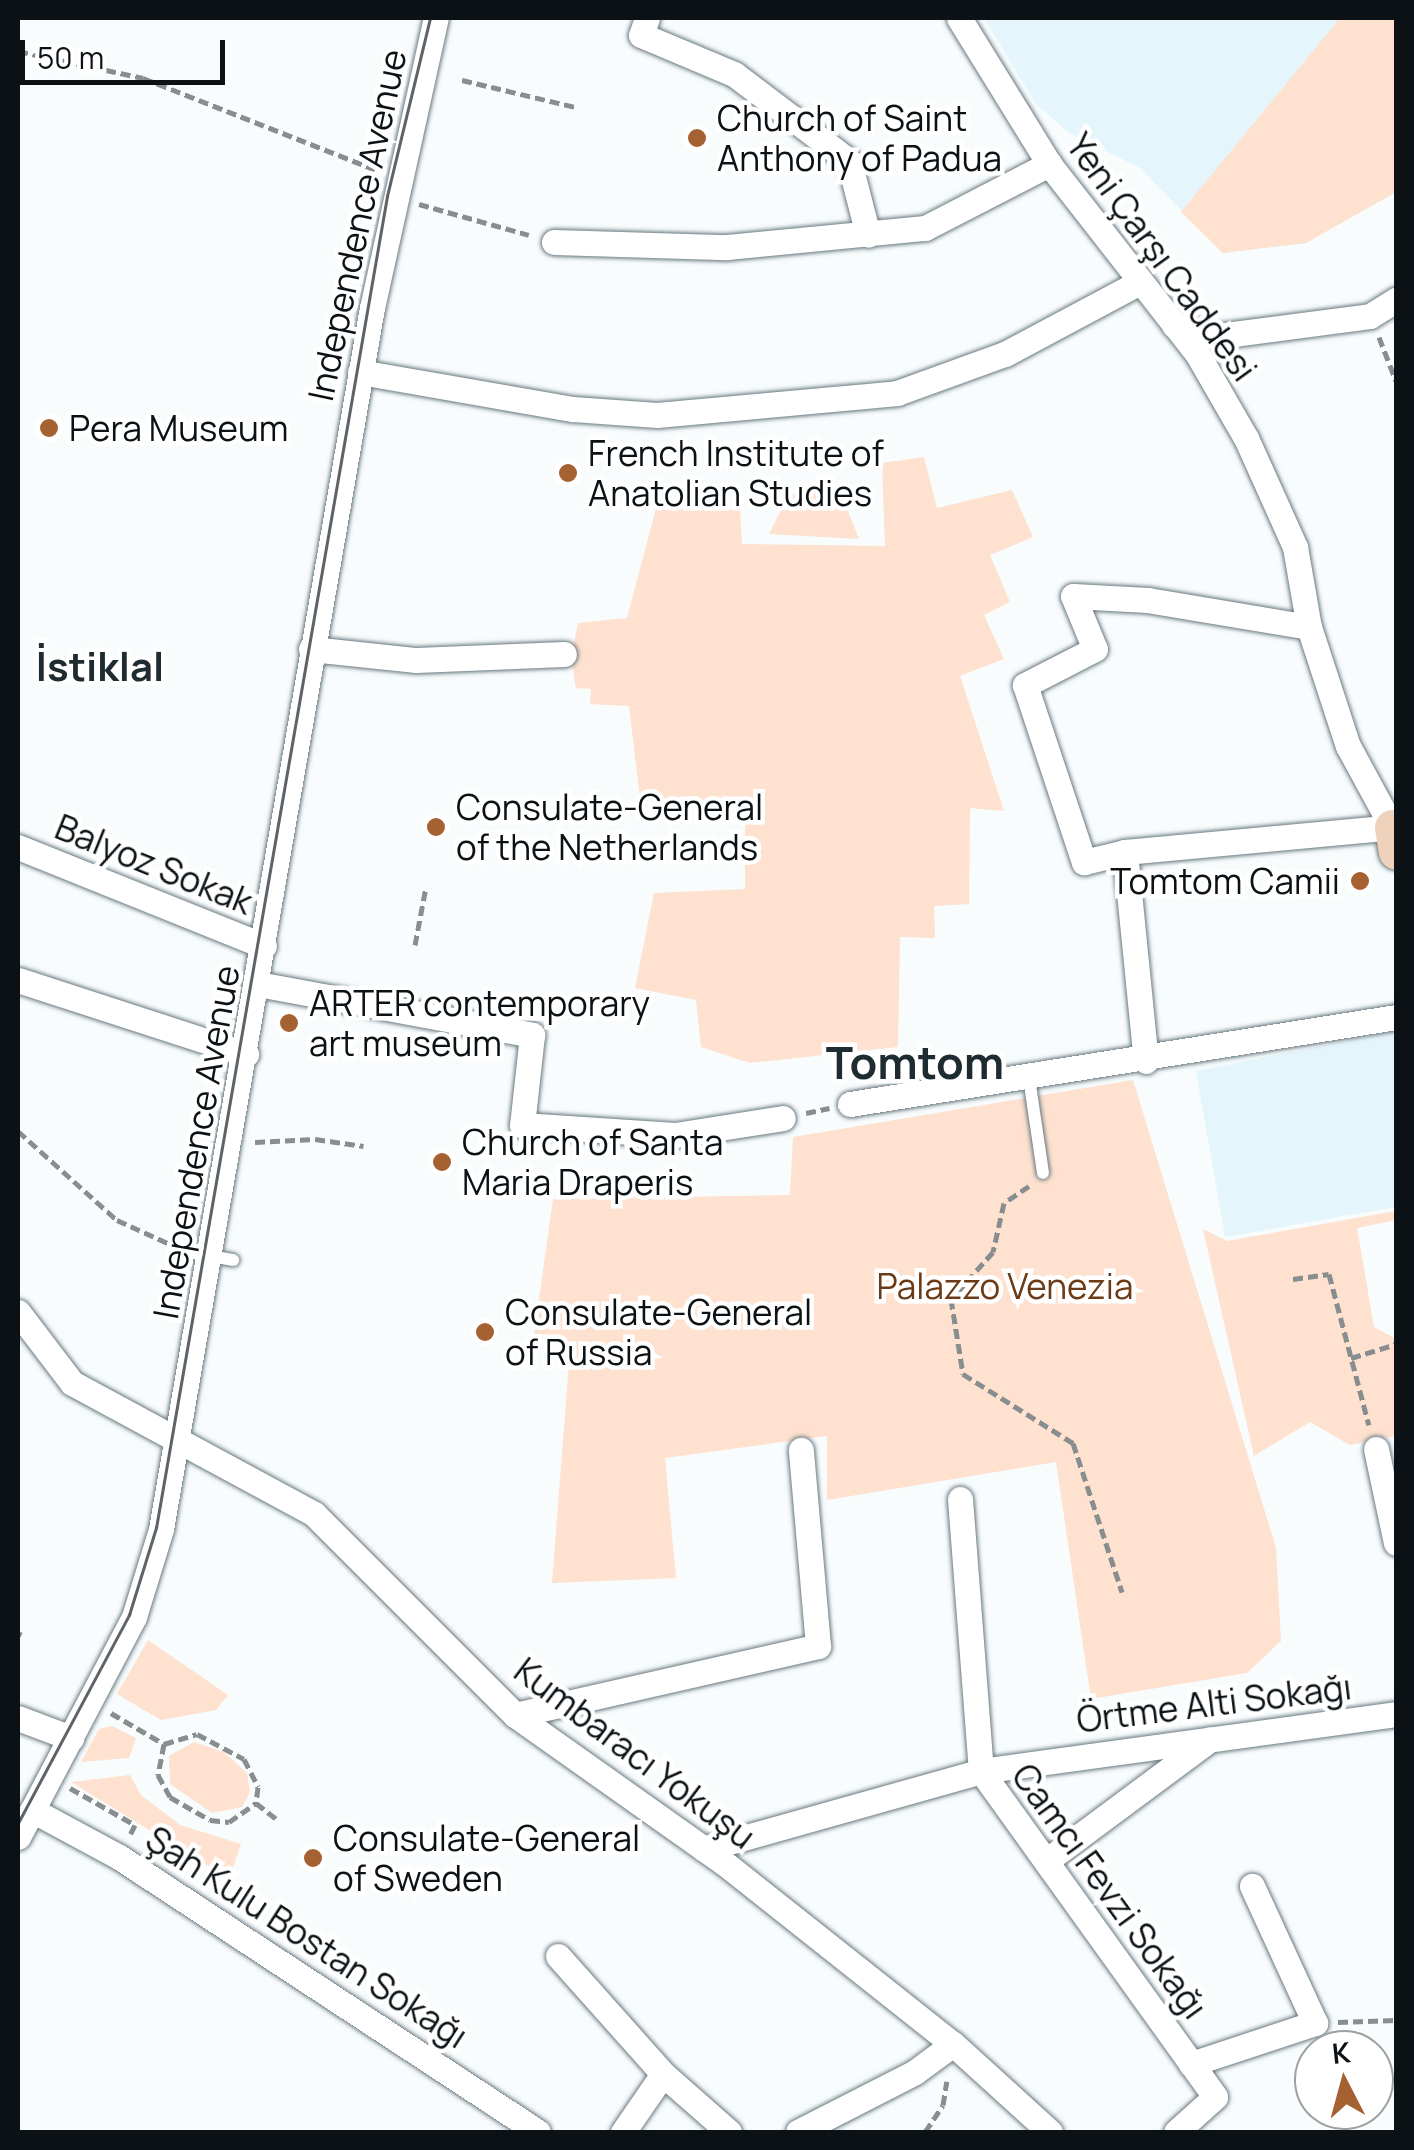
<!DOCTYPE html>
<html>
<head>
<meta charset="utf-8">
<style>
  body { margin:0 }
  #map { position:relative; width:1414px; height:2150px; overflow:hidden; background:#f8fcfd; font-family:Manrope,sans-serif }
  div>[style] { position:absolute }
  .built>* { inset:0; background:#e5f5fc }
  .green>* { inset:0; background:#fee1cf }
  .path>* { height:5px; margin-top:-2.5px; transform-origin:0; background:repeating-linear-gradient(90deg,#888d8f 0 10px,transparent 0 15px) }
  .roads { filter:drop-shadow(0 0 2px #697980) drop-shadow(0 0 2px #697980) }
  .lane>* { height:12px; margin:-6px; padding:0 6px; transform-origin:6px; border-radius:6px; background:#fff }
  .street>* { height:25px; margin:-12.5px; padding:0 12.5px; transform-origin:12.5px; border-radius:12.5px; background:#fff }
  .secondary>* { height:35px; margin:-17.5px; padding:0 17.5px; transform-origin:17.5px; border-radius:17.5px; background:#efd2bb }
  .tram>* { height:2.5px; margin:-1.25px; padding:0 1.25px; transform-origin:1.25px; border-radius:1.25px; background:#5e6366 }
  .dots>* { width:28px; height:28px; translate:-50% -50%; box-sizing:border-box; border:5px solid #fff; border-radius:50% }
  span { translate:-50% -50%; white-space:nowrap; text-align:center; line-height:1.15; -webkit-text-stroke:9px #fff; paint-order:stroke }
  .poi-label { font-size:35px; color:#0b1114 }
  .left { translate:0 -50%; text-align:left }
  .right { translate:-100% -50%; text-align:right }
  .street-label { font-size:35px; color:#0b1114 }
  .park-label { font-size:35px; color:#6b3b18 }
  .quarter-label { font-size:40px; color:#1e2c32; font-weight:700 }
  .district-label { font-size:45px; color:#1e2c32; font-weight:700 }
  .frame { position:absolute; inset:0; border:20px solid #0b1114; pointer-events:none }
  .north { position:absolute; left:1294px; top:2030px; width:100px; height:100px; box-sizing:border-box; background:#fff; border:2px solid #9da0a1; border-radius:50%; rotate:354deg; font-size:28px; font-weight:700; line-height:40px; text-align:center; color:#0b1114 }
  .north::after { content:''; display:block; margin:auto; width:35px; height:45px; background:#a56132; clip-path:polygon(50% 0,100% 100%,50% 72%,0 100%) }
  .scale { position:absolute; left:20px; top:40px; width:205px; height:45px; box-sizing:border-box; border:5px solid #0b1114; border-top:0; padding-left:12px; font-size:30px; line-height:35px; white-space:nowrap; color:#0b1114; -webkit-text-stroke:8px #fff; paint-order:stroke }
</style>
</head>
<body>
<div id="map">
  <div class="built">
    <div style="clip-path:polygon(984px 18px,1396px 18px,1396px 192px,1306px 243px,1223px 253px,1140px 168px,1068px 132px,1036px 104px)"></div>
    <div style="clip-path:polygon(1395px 1031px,1396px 1207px,1225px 1237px,1196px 1071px)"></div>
  </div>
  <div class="green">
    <div style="clip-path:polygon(1340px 18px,1396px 18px,1396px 192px,1306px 243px,1223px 253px,1181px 212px)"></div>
    <div style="clip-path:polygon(924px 457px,937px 508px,1012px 490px,1033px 537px,990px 555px,1010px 602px,984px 615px,1004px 659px,960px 676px,1004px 811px,970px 808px,969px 904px,934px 906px,935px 938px,900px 937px,898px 1047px,750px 1063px,701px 1047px,696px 1000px,635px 988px,654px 893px,745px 889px,745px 816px,640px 799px,629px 706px,590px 704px,591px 689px,576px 688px,571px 658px,578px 623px,627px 618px,657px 505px,740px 509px,742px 544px,885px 546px,882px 463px)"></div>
    <div style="clip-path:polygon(817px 489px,844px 501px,859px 539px,769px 534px,788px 496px)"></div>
    <div style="clip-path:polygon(1133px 1080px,1276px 1548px,1281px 1641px,1247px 1673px,1091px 1699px,1056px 1462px,827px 1500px,827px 1436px,665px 1458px,676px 1578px,552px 1583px,570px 1350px,534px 1336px,553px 1199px,790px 1195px,793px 1137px)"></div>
    <div style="clip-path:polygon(1396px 1211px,1396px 1220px,1357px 1228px,1374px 1327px,1396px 1339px,1396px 1436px,1350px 1445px,1310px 1422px,1254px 1456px,1203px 1229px,1227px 1241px)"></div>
    <div style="clip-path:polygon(148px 1640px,228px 1695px,216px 1710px,161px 1720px,117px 1694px)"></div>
    <div style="clip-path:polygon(112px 1726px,136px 1738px,129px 1758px,81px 1762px,99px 1729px)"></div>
    <div style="clip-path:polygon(194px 1742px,224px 1752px,247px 1773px,250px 1792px,242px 1807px,212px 1813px,170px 1784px,169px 1756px)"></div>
    <div style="clip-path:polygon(130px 1775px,141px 1795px,180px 1825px,241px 1844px,229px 1879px,71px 1782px)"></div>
  </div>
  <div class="path">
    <div style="left:18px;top:51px;width:128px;rotate:12.2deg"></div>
    <div style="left:143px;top:78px;width:254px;rotate:21.5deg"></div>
    <div style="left:462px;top:80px;width:116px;rotate:13.4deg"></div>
    <div style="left:419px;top:204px;width:114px;rotate:15.7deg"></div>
    <div style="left:1379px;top:337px;width:47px;rotate:68.9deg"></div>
    <div style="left:415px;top:945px;width:59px;rotate:-79.3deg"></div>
    <div style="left:806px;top:1113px;width:24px;rotate:-12deg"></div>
    <div style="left:18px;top:1131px;width:133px;rotate:42deg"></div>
    <div style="left:117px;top:1220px;width:58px;rotate:24.4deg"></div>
    <div style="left:255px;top:1142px;width:60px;rotate:-2.9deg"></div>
    <div style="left:315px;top:1139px;width:49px;rotate:8.3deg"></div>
    <div style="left:1029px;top:1186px;width:30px;rotate:146deg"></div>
    <div style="left:1004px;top:1203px;width:50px;rotate:102.7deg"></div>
    <div style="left:993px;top:1252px;width:63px;rotate:131.8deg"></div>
    <div style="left:951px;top:1299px;width:76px;rotate:80.9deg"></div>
    <div style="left:963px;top:1374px;width:130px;rotate:32.1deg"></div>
    <div style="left:1073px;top:1443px;width:157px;rotate:71.8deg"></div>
    <div style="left:1293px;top:1279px;width:36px;rotate:-8deg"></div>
    <div style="left:1329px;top:1274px;width:156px;rotate:75.2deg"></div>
    <div style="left:1351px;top:1358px;width:47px;rotate:-17.3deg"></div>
    <div style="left:18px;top:1633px;width:4px;rotate:27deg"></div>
    <div style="left:111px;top:1713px;width:61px;rotate:30.3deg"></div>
    <div style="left:164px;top:1744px;width:34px;rotate:-17deg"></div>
    <div style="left:197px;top:1734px;width:53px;rotate:28deg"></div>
    <div style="left:244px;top:1759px;width:31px;rotate:63deg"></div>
    <div style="left:258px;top:1787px;width:16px;rotate:97deg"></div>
    <div style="left:256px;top:1803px;width:28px;rotate:38deg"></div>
    <div style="left:164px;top:1744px;width:32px;rotate:101deg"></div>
    <div style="left:158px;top:1775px;width:25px;rotate:61deg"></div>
    <div style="left:170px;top:1797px;width:46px;rotate:29.9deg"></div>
    <div style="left:210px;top:1820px;width:19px;rotate:6deg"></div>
    <div style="left:229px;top:1822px;width:33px;rotate:-35deg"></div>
    <div style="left:70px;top:1788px;width:75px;rotate:29.6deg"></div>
    <div style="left:135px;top:1825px;width:13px;rotate:117deg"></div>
    <div style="left:1338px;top:2022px;width:58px;rotate:-2deg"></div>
    <div style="left:925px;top:2132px;width:32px;rotate:-56deg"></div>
    <div style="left:943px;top:2105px;width:24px;rotate:-81deg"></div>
  </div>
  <div class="roads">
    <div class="lane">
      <div style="left:1029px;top:1078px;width:96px;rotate:81.6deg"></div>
      <div style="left:188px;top:1252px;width:46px;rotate:10.1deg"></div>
    </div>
    <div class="street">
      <div style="left:647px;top:18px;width:18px;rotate:109deg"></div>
      <div style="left:641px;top:35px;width:101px;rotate:22.8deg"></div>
      <div style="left:734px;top:74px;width:144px;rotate:37.1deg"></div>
      <div style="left:849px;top:161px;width:76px;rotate:75.6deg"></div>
      <div style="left:959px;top:18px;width:172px;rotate:58.3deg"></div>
      <div style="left:1049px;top:164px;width:242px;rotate:52deg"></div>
      <div style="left:1198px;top:355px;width:96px;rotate:60deg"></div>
      <div style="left:1246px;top:438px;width:120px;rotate:65.8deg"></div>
      <div style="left:1295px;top:547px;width:81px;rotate:80.1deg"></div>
      <div style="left:1309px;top:627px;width:125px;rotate:71.9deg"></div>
      <div style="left:1348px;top:746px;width:92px;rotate:61.5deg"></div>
      <div style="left:554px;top:242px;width:173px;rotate:1.7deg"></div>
      <div style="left:727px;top:247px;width:199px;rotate:-5.5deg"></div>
      <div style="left:925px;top:228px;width:140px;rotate:-27.3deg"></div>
      <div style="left:1174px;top:325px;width:45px;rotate:14deg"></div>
      <div style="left:1218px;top:336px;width:153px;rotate:-7.5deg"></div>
      <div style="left:1370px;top:316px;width:31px;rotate:-32deg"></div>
      <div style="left:360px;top:372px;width:216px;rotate:9.9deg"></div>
      <div style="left:573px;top:409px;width:84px;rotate:4.1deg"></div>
      <div style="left:657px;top:415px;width:241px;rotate:-5.2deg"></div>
      <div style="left:897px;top:393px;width:115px;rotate:-19.9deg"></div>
      <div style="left:1005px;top:354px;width:151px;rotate:-28.1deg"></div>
      <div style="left:1309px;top:627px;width:163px;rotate:-170.5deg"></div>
      <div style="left:1148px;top:600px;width:75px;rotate:-176.9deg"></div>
      <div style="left:1073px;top:596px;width:57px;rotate:67.5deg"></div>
      <div style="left:1095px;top:649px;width:79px;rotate:152.8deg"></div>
      <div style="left:1025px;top:685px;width:187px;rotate:71.6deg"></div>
      <div style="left:1084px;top:862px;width:42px;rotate:-13.7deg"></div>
      <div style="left:1125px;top:852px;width:268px;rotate:-5.3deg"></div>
      <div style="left:311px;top:649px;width:106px;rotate:6deg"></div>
      <div style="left:416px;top:660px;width:148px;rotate:-2.3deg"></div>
      <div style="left:18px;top:847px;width:265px;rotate:21.9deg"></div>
      <div style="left:1125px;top:852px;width:210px;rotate:84.3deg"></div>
      <div style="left:18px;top:980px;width:240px;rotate:18deg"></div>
      <div style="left:258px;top:984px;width:279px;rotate:10.5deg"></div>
      <div style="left:532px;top:1035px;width:91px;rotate:96.3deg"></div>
      <div style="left:522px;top:1125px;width:153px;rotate:3.7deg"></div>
      <div style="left:675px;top:1135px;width:109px;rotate:-8.9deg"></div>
      <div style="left:850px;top:1104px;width:553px;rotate:-9.05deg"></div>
      <div style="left:18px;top:1312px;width:89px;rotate:52.7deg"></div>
      <div style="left:72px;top:1383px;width:275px;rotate:28.4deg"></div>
      <div style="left:314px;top:1514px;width:284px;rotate:45deg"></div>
      <div style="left:515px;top:1715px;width:255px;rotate:35.3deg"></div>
      <div style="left:723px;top:1862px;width:293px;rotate:38.4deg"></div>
      <div style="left:953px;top:2044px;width:131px;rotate:42.2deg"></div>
      <div style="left:1376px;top:1449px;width:96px;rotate:78deg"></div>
      <div style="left:960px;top:1499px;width:273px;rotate:85.6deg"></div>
      <div style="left:981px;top:1771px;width:419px;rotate:-7.8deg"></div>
      <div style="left:515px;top:1715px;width:311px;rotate:-12.8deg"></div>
      <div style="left:818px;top:1646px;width:197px;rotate:-95deg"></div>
      <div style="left:18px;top:1718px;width:57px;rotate:20.7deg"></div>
      <div style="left:32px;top:1810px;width:99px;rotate:28.4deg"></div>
      <div style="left:119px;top:1857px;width:501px;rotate:33.28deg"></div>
      <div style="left:18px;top:1837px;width:249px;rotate:-62.2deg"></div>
      <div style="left:134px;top:1617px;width:92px;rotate:-72.9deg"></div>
      <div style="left:161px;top:1529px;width:1239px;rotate:-80.2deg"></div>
      <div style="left:372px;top:308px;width:297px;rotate:-77.6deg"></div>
      <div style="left:704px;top:1849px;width:288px;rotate:-15.7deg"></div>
      <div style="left:981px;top:1771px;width:401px;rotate:54.3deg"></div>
      <div style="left:1215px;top:2097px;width:52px;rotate:138.1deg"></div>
      <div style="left:1046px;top:1861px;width:204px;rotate:-36.6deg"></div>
      <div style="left:558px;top:1956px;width:158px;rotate:48.3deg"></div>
      <div style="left:663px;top:2074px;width:88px;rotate:41.3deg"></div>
      <div style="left:1191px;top:2064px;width:131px;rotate:-18.3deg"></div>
      <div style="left:1315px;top:2023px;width:151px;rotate:-114.7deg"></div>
      <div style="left:623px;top:2132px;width:70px;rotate:-55.4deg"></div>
      <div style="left:798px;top:2132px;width:131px;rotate:-27.1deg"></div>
      <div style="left:915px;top:2072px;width:47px;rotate:-36.4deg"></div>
    </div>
    <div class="secondary">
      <div style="left:1392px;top:827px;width:25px;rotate:81deg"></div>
    </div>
  </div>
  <div class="tram">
    <div style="left:18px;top:1823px;width:236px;rotate:-61.9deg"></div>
    <div style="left:129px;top:1615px;width:91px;rotate:-72.8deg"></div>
    <div style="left:156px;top:1528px;width:1352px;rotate:-80.16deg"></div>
    <div style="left:387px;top:196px;width:183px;rotate:-76.4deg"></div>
  </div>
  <div class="dots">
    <div style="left:697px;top:138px;background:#a56132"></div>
    <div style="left:49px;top:428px;background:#a56132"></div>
    <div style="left:568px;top:473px;background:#a56132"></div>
    <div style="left:436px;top:827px;background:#a56132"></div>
    <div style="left:1360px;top:881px;background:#a56132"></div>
    <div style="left:289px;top:1023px;background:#a56132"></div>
    <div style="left:442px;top:1162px;background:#a56132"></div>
    <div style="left:485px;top:1332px;background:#a56132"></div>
    <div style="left:313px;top:1858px;background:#a56132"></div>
  </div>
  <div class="poi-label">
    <span class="left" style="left:717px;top:138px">Church of Saint<br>Anthony of Padua</span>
    <span class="left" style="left:69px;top:428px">Pera Museum</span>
    <span class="left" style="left:588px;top:473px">French Institute of<br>Anatolian Studies</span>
    <span class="left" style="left:456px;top:827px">Consulate-General<br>of the Netherlands</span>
    <span class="right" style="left:1340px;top:881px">Tomtom Camii</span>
    <span class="left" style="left:309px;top:1023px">ARTER contemporary<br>art museum</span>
    <span class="left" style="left:462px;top:1162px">Church of Santa<br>Maria Draperis</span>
    <span class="left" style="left:505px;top:1332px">Consulate-General<br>of Russia</span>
    <span class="left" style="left:333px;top:1858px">Consulate-General<br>of Sweden</span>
  </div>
  <div class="street-label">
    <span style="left:357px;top:225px;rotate:-78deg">Independence Avenue</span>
    <span style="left:1162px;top:257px;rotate:54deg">Yeni Çarşı Caddesi</span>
    <span style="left:154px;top:864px;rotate:22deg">Balyoz Sokak</span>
    <span style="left:196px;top:1142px;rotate:-80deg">Independence Avenue</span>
    <span style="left:1214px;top:1703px;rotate:-7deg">Örtme Alti Sokağı</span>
    <span style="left:635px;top:1753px;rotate:37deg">Kumbaracı Yokuşu</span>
    <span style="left:1110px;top:1891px;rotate:54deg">Camcı Fevzi Sokağı</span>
    <span style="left:307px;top:1937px;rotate:33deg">Şah Kulu Bostan Sokağı</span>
  </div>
  <div class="park-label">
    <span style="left:1005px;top:1286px">Palazzo Venezia</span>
  </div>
  <div class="quarter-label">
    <span style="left:100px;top:666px">İstiklal</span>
  </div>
  <div class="district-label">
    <span style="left:915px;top:1063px">Tomtom</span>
  </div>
  <div class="frame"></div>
  <div class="north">K</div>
  <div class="scale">50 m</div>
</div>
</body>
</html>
